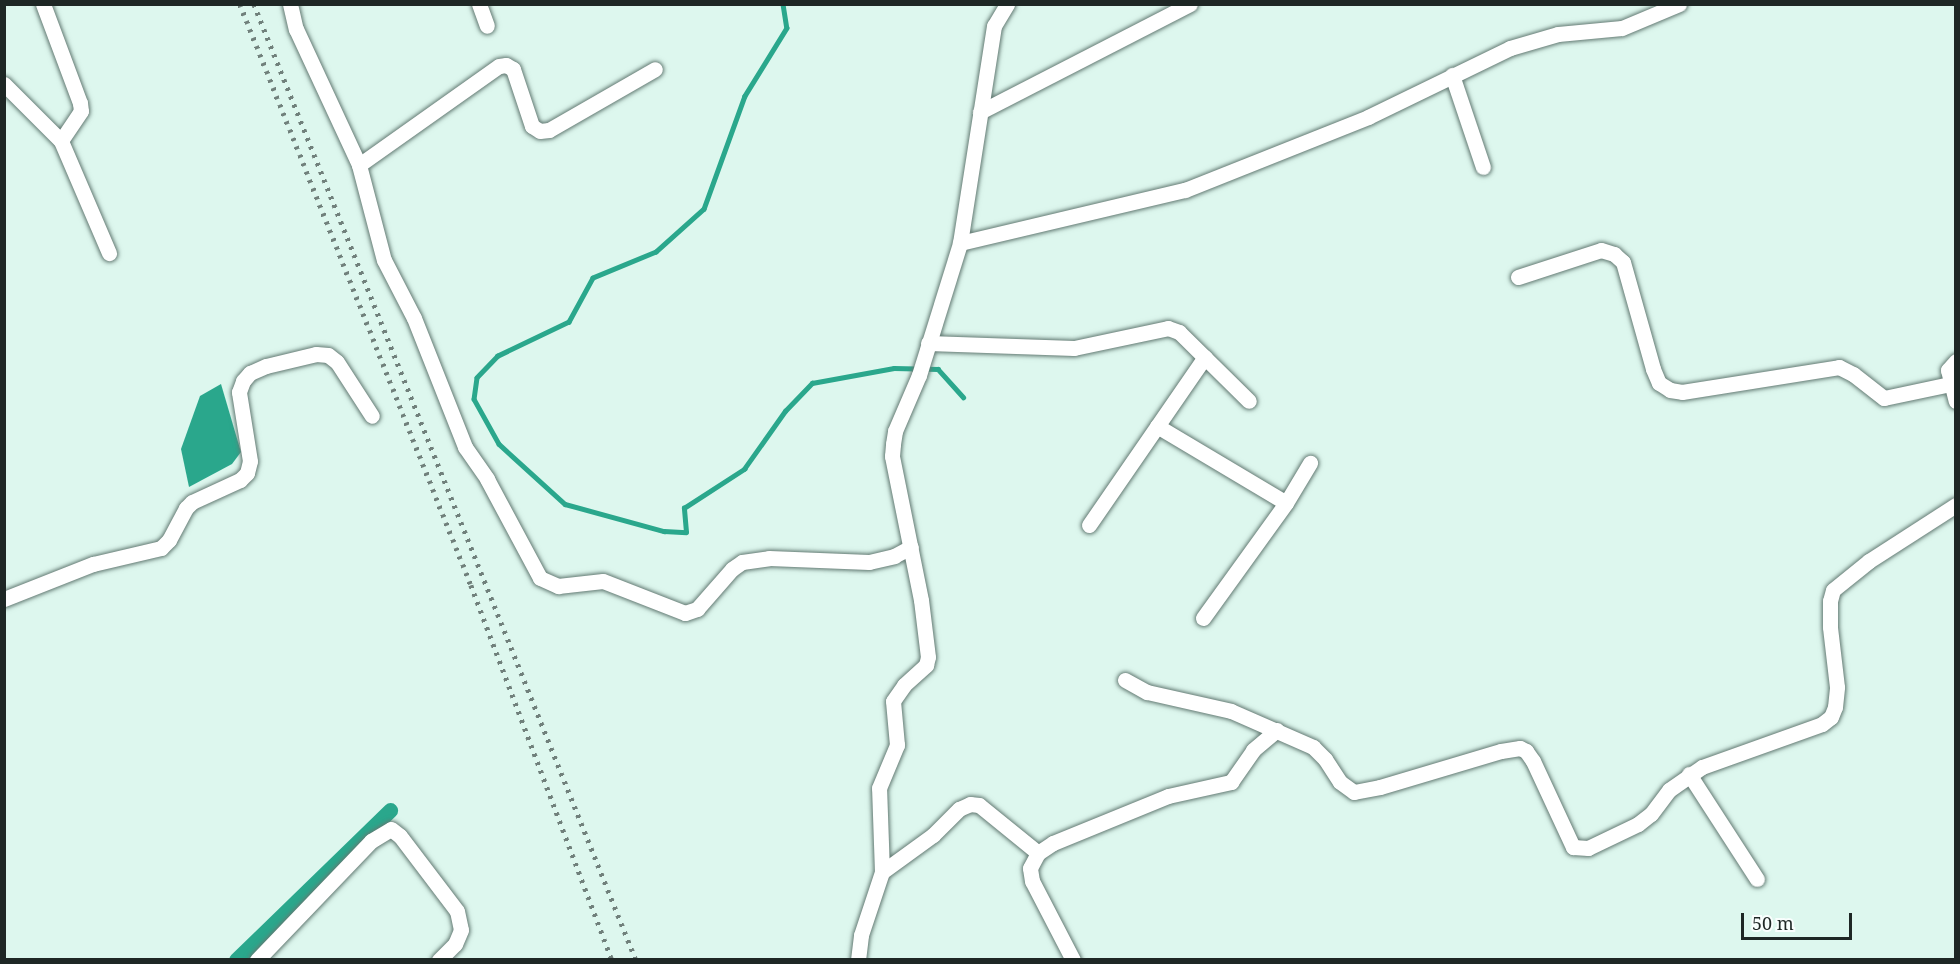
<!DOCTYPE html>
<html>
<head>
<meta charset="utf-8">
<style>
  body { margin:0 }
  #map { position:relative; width:1960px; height:964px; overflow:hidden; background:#ddf7ee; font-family:"Noto Serif",serif }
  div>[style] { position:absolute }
  .water>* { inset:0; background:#2aa78c }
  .stream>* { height:4.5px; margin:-2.25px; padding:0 2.25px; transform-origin:2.25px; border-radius:2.25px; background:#2aa78c }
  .canal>* { height:15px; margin:-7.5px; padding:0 7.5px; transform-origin:7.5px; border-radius:7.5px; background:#2aa78c }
  .roads { filter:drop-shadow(0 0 2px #637a73) drop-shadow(0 0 2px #637a73) }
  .minor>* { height:15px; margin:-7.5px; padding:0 7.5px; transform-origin:7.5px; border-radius:7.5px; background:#fff }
  .rail>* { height:4.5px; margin-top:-2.25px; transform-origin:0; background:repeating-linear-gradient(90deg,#70807b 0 3px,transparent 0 9px) }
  span { translate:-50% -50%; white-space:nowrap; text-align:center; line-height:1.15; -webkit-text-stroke:6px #f9fefd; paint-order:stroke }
  .frame { position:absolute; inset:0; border:6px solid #1e2725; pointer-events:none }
  .scale { position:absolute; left:1741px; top:913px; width:111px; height:27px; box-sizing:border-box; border:3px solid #1e2725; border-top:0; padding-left:8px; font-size:18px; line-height:21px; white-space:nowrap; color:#1e2725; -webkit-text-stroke:4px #f9fefd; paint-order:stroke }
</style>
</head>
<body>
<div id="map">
  <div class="water">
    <div style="clip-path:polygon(221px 384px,241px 452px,232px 464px,189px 487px,181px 449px,200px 396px)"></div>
  </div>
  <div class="stream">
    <div style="left:783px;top:4px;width:24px;rotate:81deg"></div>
    <div style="left:787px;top:28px;width:80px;rotate:121.7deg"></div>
    <div style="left:745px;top:96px;width:120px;rotate:109.9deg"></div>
    <div style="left:704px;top:209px;width:64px;rotate:138.1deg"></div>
    <div style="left:656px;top:252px;width:68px;rotate:157.6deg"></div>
    <div style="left:593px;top:278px;width:50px;rotate:118.6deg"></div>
    <div style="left:569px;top:322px;width:79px;rotate:154.4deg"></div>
    <div style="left:498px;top:356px;width:30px;rotate:134deg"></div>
    <div style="left:477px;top:378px;width:21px;rotate:98deg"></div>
    <div style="left:474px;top:399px;width:51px;rotate:60.9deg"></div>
    <div style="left:499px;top:444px;width:89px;rotate:42.3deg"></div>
    <div style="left:565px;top:504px;width:103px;rotate:15.3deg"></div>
    <div style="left:664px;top:531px;width:22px;rotate:3deg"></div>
    <div style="left:686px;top:532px;width:24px;rotate:-95deg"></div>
    <div style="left:684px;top:508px;width:72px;rotate:-33deg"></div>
    <div style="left:744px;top:469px;width:71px;rotate:-54.7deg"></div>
    <div style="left:785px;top:411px;width:39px;rotate:-46deg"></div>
    <div style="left:812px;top:383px;width:83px;rotate:-10.4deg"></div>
    <div style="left:894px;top:368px;width:44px;rotate:1.3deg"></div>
    <div style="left:938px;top:369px;width:38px;rotate:48deg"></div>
  </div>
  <div class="canal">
    <div style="left:236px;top:960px;width:215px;rotate:-44.2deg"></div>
  </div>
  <div class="roads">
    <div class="minor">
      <div style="left:43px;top:4px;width:106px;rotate:69.5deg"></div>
      <div style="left:80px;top:103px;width:8px;rotate:83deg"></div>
      <div style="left:81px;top:111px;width:36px;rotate:124deg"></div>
      <div style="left:290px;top:4px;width:26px;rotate:77deg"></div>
      <div style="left:296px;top:29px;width:150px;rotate:65.1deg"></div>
      <div style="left:359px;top:165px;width:98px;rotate:75.3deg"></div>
      <div style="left:384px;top:260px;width:65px;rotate:62.7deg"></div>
      <div style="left:414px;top:318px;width:139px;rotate:68.4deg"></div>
      <div style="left:465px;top:447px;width:39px;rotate:55deg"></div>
      <div style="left:487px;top:479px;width:112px;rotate:61.8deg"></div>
      <div style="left:540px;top:578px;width:20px;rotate:24deg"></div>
      <div style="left:558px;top:586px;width:45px;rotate:-6.3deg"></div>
      <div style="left:603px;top:581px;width:88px;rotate:21.3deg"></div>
      <div style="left:685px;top:613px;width:13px;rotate:-18deg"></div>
      <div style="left:697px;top:609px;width:53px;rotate:-48.8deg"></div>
      <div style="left:732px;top:569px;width:12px;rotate:-35deg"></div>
      <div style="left:742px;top:562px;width:27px;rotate:-8deg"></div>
      <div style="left:769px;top:558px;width:100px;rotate:2.3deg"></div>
      <div style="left:869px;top:562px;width:26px;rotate:-13deg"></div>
      <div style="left:894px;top:556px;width:19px;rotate:-28deg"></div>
      <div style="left:479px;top:4px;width:23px;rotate:70deg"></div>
      <div style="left:1452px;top:75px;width:97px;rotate:71.4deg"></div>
      <div style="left:4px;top:84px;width:81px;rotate:45deg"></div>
      <div style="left:61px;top:141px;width:122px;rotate:66.8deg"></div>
      <div style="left:980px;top:112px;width:236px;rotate:-27.2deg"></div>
      <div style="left:359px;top:165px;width:171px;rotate:-35.3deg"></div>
      <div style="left:499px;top:66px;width:7px;rotate:-8deg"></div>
      <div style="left:506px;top:65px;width:8px;rotate:30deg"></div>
      <div style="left:513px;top:69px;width:60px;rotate:71.6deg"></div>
      <div style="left:532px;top:126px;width:9px;rotate:32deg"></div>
      <div style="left:540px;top:131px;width:9px;rotate:-6deg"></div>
      <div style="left:549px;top:130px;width:122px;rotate:-29.9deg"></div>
      <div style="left:960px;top:243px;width:231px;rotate:-13.3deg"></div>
      <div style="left:1185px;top:190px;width:197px;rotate:-21.7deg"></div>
      <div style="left:1368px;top:117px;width:158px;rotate:-25.9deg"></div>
      <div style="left:1510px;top:48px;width:50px;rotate:-16.3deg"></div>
      <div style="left:1558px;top:34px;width:64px;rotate:-5.4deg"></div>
      <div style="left:1622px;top:28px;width:62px;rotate:-22.8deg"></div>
      <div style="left:1518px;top:277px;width:87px;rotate:-18deg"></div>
      <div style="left:1601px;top:250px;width:14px;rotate:17deg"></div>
      <div style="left:1614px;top:254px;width:12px;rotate:42deg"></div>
      <div style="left:1623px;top:262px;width:111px;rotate:74.3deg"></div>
      <div style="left:1653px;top:369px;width:15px;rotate:67deg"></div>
      <div style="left:1659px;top:383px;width:13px;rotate:32deg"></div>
      <div style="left:1670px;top:390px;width:12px;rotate:9deg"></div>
      <div style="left:1682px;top:392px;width:159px;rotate:-9deg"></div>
      <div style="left:1839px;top:367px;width:16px;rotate:27deg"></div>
      <div style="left:1853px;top:374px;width:39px;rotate:38deg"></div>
      <div style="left:1884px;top:398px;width:67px;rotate:-12deg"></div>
      <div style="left:928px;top:343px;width:146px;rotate:2deg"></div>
      <div style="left:1074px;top:348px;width:96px;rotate:-12deg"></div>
      <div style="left:1168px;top:328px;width:12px;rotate:20deg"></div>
      <div style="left:1179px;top:332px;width:98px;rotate:44.6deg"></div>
      <div style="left:1956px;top:361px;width:12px;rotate:132deg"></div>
      <div style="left:1948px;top:370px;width:32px;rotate:76deg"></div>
      <div style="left:1157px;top:426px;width:150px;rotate:30.8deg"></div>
      <div style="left:1089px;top:525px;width:204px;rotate:-55.4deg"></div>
      <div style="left:4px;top:599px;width:96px;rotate:-21.5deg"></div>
      <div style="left:93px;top:564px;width:70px;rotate:-13.2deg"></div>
      <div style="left:161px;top:548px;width:11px;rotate:-45deg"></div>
      <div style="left:169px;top:540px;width:36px;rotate:-62deg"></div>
      <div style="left:186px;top:508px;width:8px;rotate:-45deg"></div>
      <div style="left:192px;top:502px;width:53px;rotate:-24.6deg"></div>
      <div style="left:240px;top:480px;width:10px;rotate:-45deg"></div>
      <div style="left:247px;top:473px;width:12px;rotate:-76deg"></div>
      <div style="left:250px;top:461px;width:70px;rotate:-99.1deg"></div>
      <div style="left:239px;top:392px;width:12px;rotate:-70deg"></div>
      <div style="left:243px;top:381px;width:11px;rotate:-49deg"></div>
      <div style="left:250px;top:373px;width:17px;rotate:-24deg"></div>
      <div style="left:266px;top:366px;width:51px;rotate:-13.5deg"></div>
      <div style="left:316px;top:354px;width:12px;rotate:5deg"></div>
      <div style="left:328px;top:355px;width:11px;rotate:38deg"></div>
      <div style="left:337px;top:362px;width:64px;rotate:57.1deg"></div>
      <div style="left:1203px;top:618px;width:142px;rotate:-54.2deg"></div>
      <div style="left:1286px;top:503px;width:47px;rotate:-59deg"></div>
      <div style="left:1125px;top:680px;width:25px;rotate:29deg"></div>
      <div style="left:1147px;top:692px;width:86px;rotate:12.7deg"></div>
      <div style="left:1231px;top:711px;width:90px;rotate:23.7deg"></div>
      <div style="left:1313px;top:747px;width:17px;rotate:45deg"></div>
      <div style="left:1325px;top:759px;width:27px;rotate:57deg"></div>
      <div style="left:1340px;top:782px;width:17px;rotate:36deg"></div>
      <div style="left:1354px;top:792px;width:26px;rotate:-11deg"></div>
      <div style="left:1380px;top:787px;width:126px;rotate:-16.6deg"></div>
      <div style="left:1501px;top:751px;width:19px;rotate:-9deg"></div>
      <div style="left:1520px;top:748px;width:7px;rotate:27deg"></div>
      <div style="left:1526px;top:751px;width:12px;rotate:55deg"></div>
      <div style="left:1533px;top:761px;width:95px;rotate:65.1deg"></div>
      <div style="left:1573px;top:847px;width:15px;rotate:4deg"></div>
      <div style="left:1588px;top:848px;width:55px;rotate:-25.6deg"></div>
      <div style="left:1638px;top:824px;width:16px;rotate:-38deg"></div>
      <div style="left:1651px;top:814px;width:30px;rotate:-53deg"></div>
      <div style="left:1669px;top:790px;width:40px;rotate:-34.9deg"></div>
      <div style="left:1702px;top:767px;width:127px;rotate:-19.7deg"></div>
      <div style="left:1822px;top:724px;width:11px;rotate:-38deg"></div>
      <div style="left:1831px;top:717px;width:11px;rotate:-68deg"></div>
      <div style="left:1835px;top:707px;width:20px;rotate:-84deg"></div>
      <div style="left:1837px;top:687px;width:60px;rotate:-96.7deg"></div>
      <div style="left:1830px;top:627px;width:26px;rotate:-90deg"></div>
      <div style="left:1830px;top:601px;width:11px;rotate:-75deg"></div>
      <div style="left:1833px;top:590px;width:46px;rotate:-38.9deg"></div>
      <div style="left:1869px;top:561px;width:103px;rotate:-32.8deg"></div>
      <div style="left:1689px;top:774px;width:125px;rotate:57.1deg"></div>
      <div style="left:882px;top:872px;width:63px;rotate:-36deg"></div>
      <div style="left:933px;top:835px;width:37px;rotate:-45deg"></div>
      <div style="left:959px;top:809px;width:12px;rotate:-24deg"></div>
      <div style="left:970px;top:804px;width:9px;rotate:6deg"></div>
      <div style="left:979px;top:805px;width:76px;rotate:39.1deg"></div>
      <div style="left:257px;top:960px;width:165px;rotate:-46.2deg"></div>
      <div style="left:371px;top:841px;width:23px;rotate:-31deg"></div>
      <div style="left:391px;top:829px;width:11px;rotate:38deg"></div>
      <div style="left:400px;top:836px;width:94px;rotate:52.8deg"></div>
      <div style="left:457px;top:911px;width:19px;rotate:78deg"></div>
      <div style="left:461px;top:930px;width:15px;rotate:113deg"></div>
      <div style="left:455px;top:944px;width:23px;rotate:135deg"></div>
      <div style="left:858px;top:960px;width:25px;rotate:-83deg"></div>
      <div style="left:861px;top:935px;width:66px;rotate:-71.6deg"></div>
      <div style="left:882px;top:872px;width:84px;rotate:-92deg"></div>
      <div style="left:879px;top:788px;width:47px;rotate:-67.3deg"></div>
      <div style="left:897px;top:745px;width:44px;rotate:-95.2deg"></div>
      <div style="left:893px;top:701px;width:19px;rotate:-55deg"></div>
      <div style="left:904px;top:685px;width:30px;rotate:-42deg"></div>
      <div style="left:926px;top:665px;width:8px;rotate:-76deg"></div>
      <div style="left:928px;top:657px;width:57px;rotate:-97deg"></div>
      <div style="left:921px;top:600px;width:147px;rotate:-101.4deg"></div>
      <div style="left:892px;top:456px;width:12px;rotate:-85deg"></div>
      <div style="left:893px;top:444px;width:13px;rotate:-81deg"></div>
      <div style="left:895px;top:431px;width:61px;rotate:-66.8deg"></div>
      <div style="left:919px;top:375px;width:138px;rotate:-72.7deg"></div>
      <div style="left:960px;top:243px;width:220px;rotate:-81.1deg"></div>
      <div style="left:994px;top:26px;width:26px;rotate:-59deg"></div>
      <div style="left:1073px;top:960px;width:89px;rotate:-117.4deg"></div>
      <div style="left:1032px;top:881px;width:13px;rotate:-99deg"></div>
      <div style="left:1030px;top:868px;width:17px;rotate:-62deg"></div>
      <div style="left:1038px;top:853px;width:18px;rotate:-34deg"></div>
      <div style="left:1053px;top:843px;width:124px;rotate:-22.2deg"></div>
      <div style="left:1168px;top:796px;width:65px;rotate:-12.5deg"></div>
      <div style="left:1231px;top:782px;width:39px;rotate:-55deg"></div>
      <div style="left:1253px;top:750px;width:31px;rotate:-40deg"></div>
    </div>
  </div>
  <div class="rail">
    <div style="left:240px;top:4px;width:625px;rotate:68.32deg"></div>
    <div style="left:471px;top:585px;width:401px;rotate:69.4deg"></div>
    <div style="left:254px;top:4px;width:1029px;rotate:68.22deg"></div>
  </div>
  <div class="frame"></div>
  <div class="scale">50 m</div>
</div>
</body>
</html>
